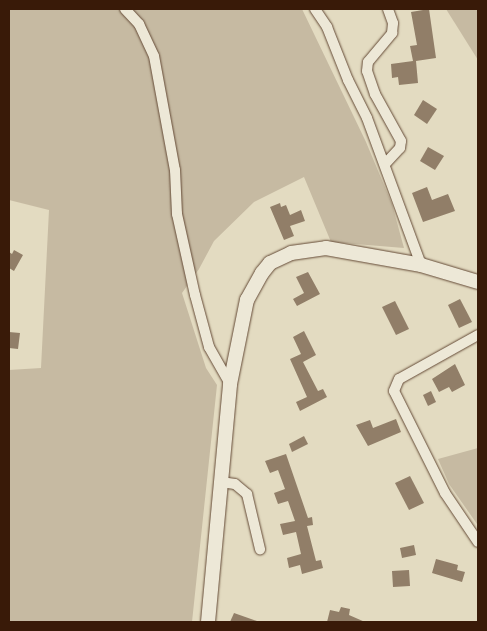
<!DOCTYPE html>
<html>
<head>
<meta charset="utf-8">
<style>
  body { margin:0 }
  #map { position:relative; width:487px; height:631px; overflow:hidden; background:#e3dbc1; font-family:"EB Garamond",serif }
  div>[style] { position:absolute }
  .green>* { inset:0; background:#c6baa2 }
  .building>* { inset:0; background:#917e68 }
  .roads { filter:drop-shadow(0 0 1px #644a36) drop-shadow(0 0 1px #644a36) }
  .street>* { height:10px; margin:-5px; padding:0 5px; transform-origin:5px; border-radius:5px; background:#ede8d7 }
  .secondary>* { height:14px; margin:-7px; padding:0 7px; transform-origin:7px; border-radius:7px; background:#ede8d7 }
  span { translate:-50% -50%; white-space:nowrap; text-align:center; line-height:1.15; -webkit-text-stroke:4px #ede8d7; paint-order:stroke }
  .frame { position:absolute; inset:0; border:10px solid #391a08; pointer-events:none }
</style>
</head>
<body>
<div id="map">
  <div class="green">
    <div style="clip-path:polygon(9px 9px,302px 9px,366px 142px,392px 204px,404px 248px,331px 242px,304px 177px,254px 202px,214px 241px,199px 269px,182px 293px,206px 368px,217px 385px,192px 622px,9px 622px,9px 370px,41px 368px,49px 210px,9px 200px)"></div>
    <div style="clip-path:polygon(446px 9px,478px 9px,478px 60px)"></div>
    <div style="clip-path:polygon(478px 448px,478px 523px,477px 524px,449px 484px,438px 459px)"></div>
  </div>
  <div class="building">
    <div style="clip-path:polygon(429px 9px,436px 58px,416px 61px,418px 83px,399px 85px,398px 77px,392px 78px,391px 64px,413px 61px,410px 46px,417px 45px,411px 12px)"></div>
    <div style="clip-path:polygon(423px 100px,437px 109px,427px 124px,414px 115px)"></div>
    <div style="clip-path:polygon(428px 147px,444px 156px,435px 170px,420px 161px)"></div>
    <div style="clip-path:polygon(427px 187px,432px 200px,448px 194px,455px 211px,423px 222px,412px 193px)"></div>
    <div style="clip-path:polygon(280px 203px,281px 207px,286px 205px,290px 215px,301px 210px,305px 221px,290px 226px,294px 236px,284px 240px,270px 207px)"></div>
    <div style="clip-path:polygon(14px 250px,23px 255px,14px 271px,9px 268px,9px 252px,12px 254px)"></div>
    <div style="clip-path:polygon(308px 272px,320px 294px,297px 306px,293px 299px,304px 293px,296px 277px)"></div>
    <div style="clip-path:polygon(460px 299px,472px 322px,459px 328px,448px 305px)"></div>
    <div style="clip-path:polygon(395px 301px,409px 329px,396px 335px,382px 307px)"></div>
    <div style="clip-path:polygon(304px 331px,316px 355px,303px 362px,318px 391px,323px 389px,327px 397px,300px 411px,296px 402px,307px 397px,290px 359px,301px 354px,293px 337px)"></div>
    <div style="clip-path:polygon(9px 332px,20px 333px,18px 349px,9px 348px)"></div>
    <div style="clip-path:polygon(455px 364px,465px 385px,452px 392px,449px 387px,439px 392px,432px 379px)"></div>
    <div style="clip-path:polygon(431px 391px,436px 402px,428px 406px,423px 395px)"></div>
    <div style="clip-path:polygon(396px 419px,401px 432px,368px 446px,356px 425px,370px 420px,373px 428px)"></div>
    <div style="clip-path:polygon(304px 436px,308px 444px,292px 452px,289px 444px)"></div>
    <div style="clip-path:polygon(286px 454px,308px 518px,312px 517px,313px 525px,307px 526px,316px 561px,321px 560px,323px 568px,302px 574px,300px 565px,289px 568px,287px 558px,301px 554px,296px 532px,283px 535px,280px 524px,295px 521px,288px 501px,278px 504px,274px 493px,285px 489px,278px 470px,270px 473px,265px 461px)"></div>
    <div style="clip-path:polygon(410px 476px,424px 503px,409px 510px,395px 483px)"></div>
    <div style="clip-path:polygon(414px 545px,416px 555px,402px 558px,400px 548px)"></div>
    <div style="clip-path:polygon(436px 559px,458px 565px,457px 570px,465px 572px,462px 582px,432px 573px)"></div>
    <div style="clip-path:polygon(409px 570px,410px 586px,393px 587px,392px 571px)"></div>
    <div style="clip-path:polygon(341px 607px,350px 609px,349px 615px,365px 622px,327px 622px,330px 610px,339px 612px)"></div>
    <div style="clip-path:polygon(234px 613px,257px 621px,256px 622px,230px 622px)"></div>
  </div>
  <div class="roads">
    <div class="street">
      <div style="left:125px;top:9px;width:21px;rotate:47deg"></div>
      <div style="left:139px;top:24px;width:35px;rotate:65deg"></div>
      <div style="left:154px;top:56px;width:116px;rotate:79.6deg"></div>
      <div style="left:175px;top:170px;width:44px;rotate:87.4deg"></div>
      <div style="left:177px;top:214px;width:83px;rotate:77.5deg"></div>
      <div style="left:195px;top:295px;width:54px;rotate:74.9deg"></div>
      <div style="left:209px;top:347px;width:43px;rotate:60.4deg"></div>
      <div style="left:315px;top:9px;width:22px;rotate:56deg"></div>
      <div style="left:327px;top:27px;width:57px;rotate:68.4deg"></div>
      <div style="left:348px;top:80px;width:42px;rotate:63.4deg"></div>
      <div style="left:367px;top:118px;width:157px;rotate:69.8deg"></div>
      <div style="left:385px;top:164px;width:22px;rotate:-47deg"></div>
      <div style="left:400px;top:148px;width:7px;rotate:-82deg"></div>
      <div style="left:401px;top:141px;width:54px;rotate:-119deg"></div>
      <div style="left:375px;top:94px;width:24px;rotate:-109deg"></div>
      <div style="left:367px;top:71px;width:9px;rotate:-84deg"></div>
      <div style="left:368px;top:62px;width:38px;rotate:-50deg"></div>
      <div style="left:392px;top:33px;width:10px;rotate:-84deg"></div>
      <div style="left:393px;top:23px;width:15px;rotate:-110deg"></div>
      <div style="left:478px;top:335px;width:90px;rotate:150.9deg"></div>
      <div style="left:399px;top:379px;width:13px;rotate:113deg"></div>
      <div style="left:394px;top:391px;width:114px;rotate:63.4deg"></div>
      <div style="left:445px;top:493px;width:59px;rotate:56deg"></div>
      <div style="left:221px;top:482px;width:14px;rotate:8deg"></div>
      <div style="left:235px;top:484px;width:16px;rotate:40deg"></div>
      <div style="left:247px;top:494px;width:57px;rotate:76.7deg"></div>
    </div>
    <div class="secondary">
      <div style="left:208px;top:622px;width:239px;rotate:-84.7deg"></div>
      <div style="left:230px;top:384px;width:86px;rotate:-78.6deg"></div>
      <div style="left:247px;top:300px;width:31px;rotate:-61deg"></div>
      <div style="left:262px;top:273px;width:13px;rotate:-51deg"></div>
      <div style="left:270px;top:263px;width:23px;rotate:-25deg"></div>
      <div style="left:291px;top:253px;width:35px;rotate:-8deg"></div>
      <div style="left:326px;top:248px;width:97px;rotate:10.1deg"></div>
      <div style="left:421px;top:265px;width:59px;rotate:16.6deg"></div>
    </div>
  </div>
  <div class="frame"></div>
</div>
</body>
</html>
